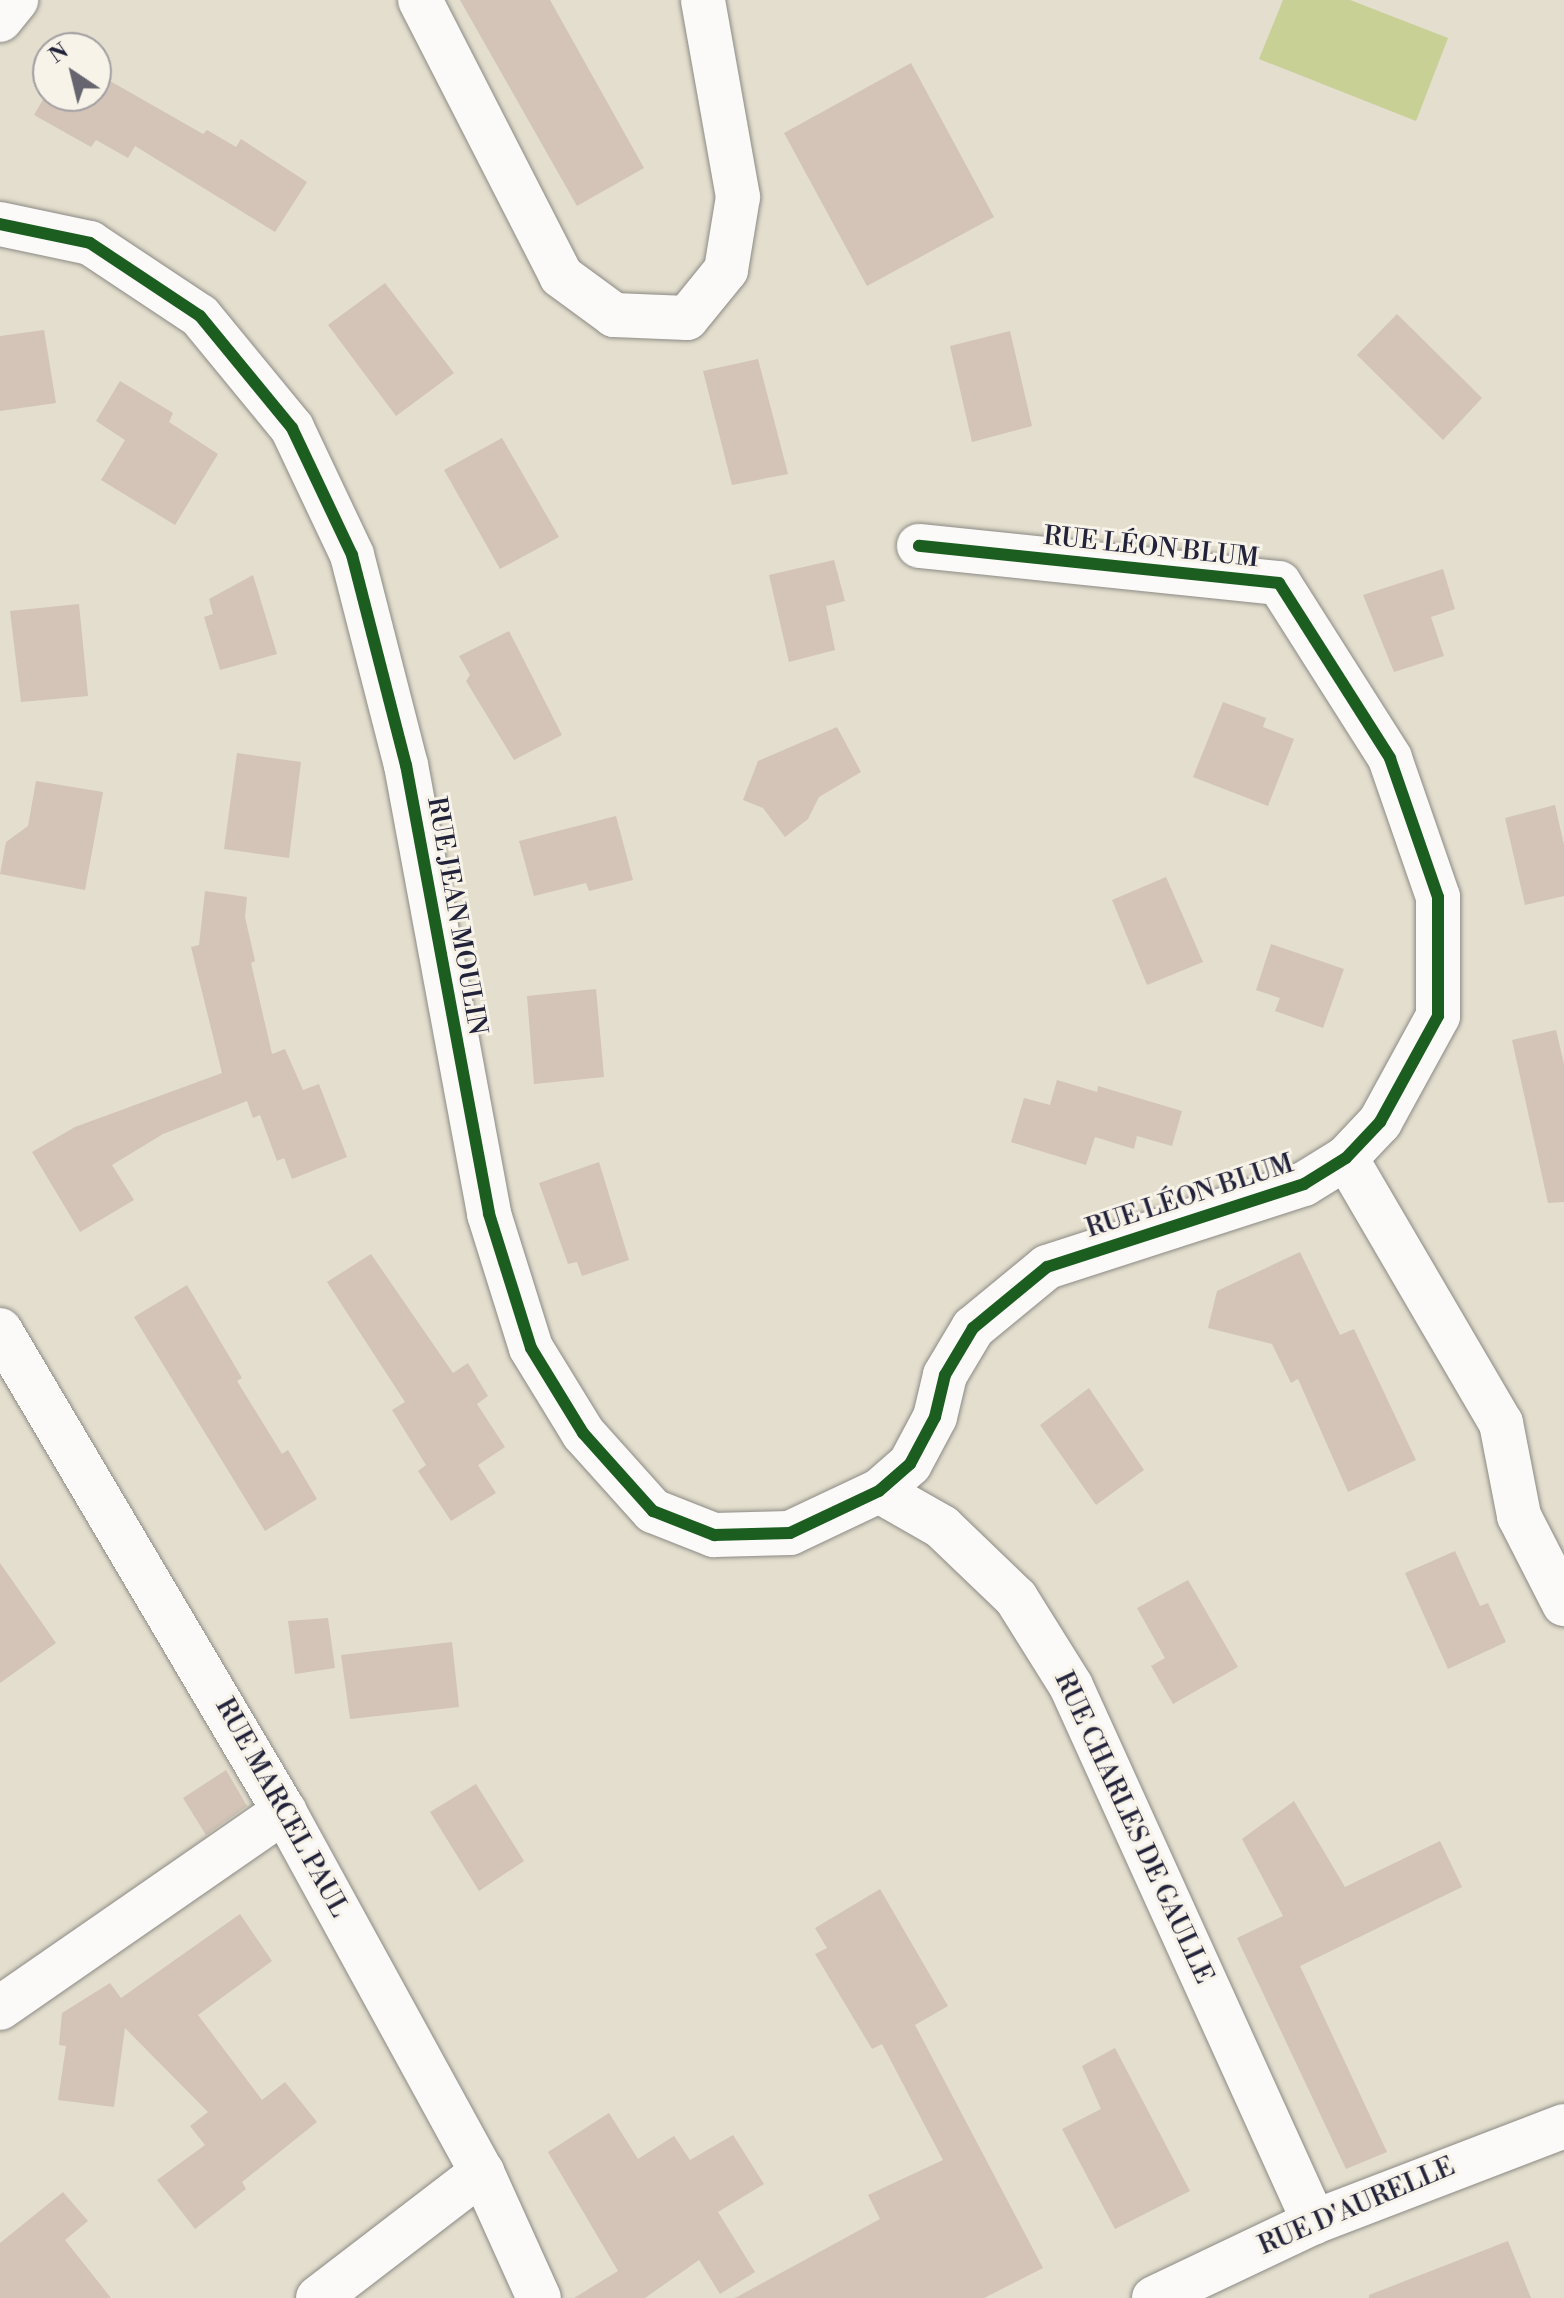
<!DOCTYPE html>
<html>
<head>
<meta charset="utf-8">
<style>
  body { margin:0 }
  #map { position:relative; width:1564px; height:2298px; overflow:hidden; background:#e3decd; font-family:"Libre Bodoni",serif }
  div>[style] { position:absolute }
  .green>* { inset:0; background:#c8d096 }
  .building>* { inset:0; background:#d3c4b7 }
  .roads { filter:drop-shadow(0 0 2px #8c8a85) drop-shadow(0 0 2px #8c8a85) }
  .minor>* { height:44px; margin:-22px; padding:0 22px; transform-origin:22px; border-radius:22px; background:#fbfaf8 }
  .cycleway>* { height:12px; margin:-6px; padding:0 6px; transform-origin:6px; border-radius:6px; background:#1b5e20 }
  span { translate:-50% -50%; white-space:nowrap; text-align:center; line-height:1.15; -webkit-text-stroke:6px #f7f3e8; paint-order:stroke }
  .street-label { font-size:26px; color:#22223b }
  .north { position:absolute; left:32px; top:32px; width:80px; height:80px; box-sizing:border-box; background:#f7f3e8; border:2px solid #a29fa3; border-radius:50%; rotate:325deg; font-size:22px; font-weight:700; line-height:32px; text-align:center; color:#22223b }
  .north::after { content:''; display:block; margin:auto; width:28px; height:36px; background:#66646e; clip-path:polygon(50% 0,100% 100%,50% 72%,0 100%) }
</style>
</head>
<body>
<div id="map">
  <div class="green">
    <div style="clip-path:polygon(1283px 0,1350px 0,1448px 38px,1416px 121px,1259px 59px)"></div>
  </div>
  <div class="building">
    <div style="clip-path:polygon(460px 0,550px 0,644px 168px,577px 206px)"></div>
    <div style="clip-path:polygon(911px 63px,994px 217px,867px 286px,784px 133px)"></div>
    <div style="clip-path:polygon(96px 73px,203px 134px,207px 130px,236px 147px,241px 139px,307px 182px,275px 232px,135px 146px,128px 158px,96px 140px,91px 147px,34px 115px,48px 91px,48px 96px,96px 96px)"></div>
    <div style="clip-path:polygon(385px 283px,454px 373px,396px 416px,328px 325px)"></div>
    <div style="clip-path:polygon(1397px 314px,1482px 398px,1443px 440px,1357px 355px)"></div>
    <div style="clip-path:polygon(44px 330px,56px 403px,0 411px,0 336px)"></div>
    <div style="clip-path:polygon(1010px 331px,1032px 426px,972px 442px,950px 346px)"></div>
    <div style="clip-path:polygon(758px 359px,788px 474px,732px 485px,703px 371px)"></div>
    <div style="clip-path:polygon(120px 381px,173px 413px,169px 422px,218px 454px,175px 525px,101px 480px,125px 440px,96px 421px)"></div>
    <div style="clip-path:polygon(502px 438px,559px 537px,500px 569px,444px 470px)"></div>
    <div style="clip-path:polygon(834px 560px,845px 601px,826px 606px,835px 650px,789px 662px,769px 575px)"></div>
    <div style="clip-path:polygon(1443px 569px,1455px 609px,1431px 617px,1444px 656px,1394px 672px,1363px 595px)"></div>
    <div style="clip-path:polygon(253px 575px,277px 654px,220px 670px,204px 617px,213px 614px,209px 599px)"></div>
    <div style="clip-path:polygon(79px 604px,88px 696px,21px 702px,10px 611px)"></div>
    <div style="clip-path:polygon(509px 631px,562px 735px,514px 760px,466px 681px,470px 675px,459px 656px)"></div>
    <div style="clip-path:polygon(1223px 702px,1266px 718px,1263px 727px,1294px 739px,1268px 806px,1193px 777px)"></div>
    <div style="clip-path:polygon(837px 727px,861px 772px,819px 797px,808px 819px,785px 837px,763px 808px,743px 800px,758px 761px)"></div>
    <div style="clip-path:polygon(237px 753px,301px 762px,289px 858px,224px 849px)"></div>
    <div style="clip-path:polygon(36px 781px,103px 792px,85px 890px,0 874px,6px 842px,28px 826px)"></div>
    <div style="clip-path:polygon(1555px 805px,1564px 845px,1564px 896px,1525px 905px,1505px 818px)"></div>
    <div style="clip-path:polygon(616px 816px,633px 880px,589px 891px,586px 883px,534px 896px,519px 841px)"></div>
    <div style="clip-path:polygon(1166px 877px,1203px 962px,1147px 985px,1112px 900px)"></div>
    <div style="clip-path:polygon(205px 891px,247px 897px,245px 917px,255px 961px,251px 963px,272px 1054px,285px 1049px,303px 1090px,319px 1084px,347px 1157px,292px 1179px,284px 1158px,277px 1161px,260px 1115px,253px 1118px,247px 1101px,163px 1134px,112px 1165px,134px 1200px,80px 1232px,32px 1152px,75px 1127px,222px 1073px,191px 947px,199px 945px)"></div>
    <div style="clip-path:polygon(1271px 944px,1344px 969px,1323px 1028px,1275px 1011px,1280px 998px,1256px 990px)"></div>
    <div style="clip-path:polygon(596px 989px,604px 1077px,534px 1084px,527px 996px)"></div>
    <div style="clip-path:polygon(1556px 1030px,1564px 1064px,1564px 1202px,1548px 1203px,1512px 1040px)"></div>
    <div style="clip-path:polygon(1057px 1080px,1097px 1092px,1098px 1086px,1182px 1111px,1172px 1146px,1137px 1136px,1134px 1149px,1095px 1137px,1086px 1165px,1011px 1142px,1024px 1098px,1050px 1105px)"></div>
    <div style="clip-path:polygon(599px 1162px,629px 1260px,582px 1276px,577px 1262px,568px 1264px,539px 1183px)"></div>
    <div style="clip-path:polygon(1300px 1252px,1340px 1335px,1354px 1329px,1416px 1460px,1348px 1492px,1298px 1379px,1291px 1383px,1272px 1344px,1208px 1328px,1217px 1291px)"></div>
    <div style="clip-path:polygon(371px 1254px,453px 1373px,468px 1363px,488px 1396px,477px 1404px,505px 1447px,478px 1465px,496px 1493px,451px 1521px,418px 1471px,426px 1465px,392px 1410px,405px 1402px,327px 1282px)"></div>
    <div style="clip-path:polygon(187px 1285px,242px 1378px,237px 1381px,282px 1454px,288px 1450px,317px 1499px,265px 1531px,134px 1317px)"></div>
    <div style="clip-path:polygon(1089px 1388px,1144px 1470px,1096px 1505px,1040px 1425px)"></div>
    <div style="clip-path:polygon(1455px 1551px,1480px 1606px,1488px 1603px,1506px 1642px,1448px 1669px,1405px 1573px)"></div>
    <div style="clip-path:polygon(0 1563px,56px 1643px,0 1683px)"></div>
    <div style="clip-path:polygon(1188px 1580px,1238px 1667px,1173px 1704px,1151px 1666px,1165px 1658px,1137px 1608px)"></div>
    <div style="clip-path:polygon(328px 1618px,335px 1668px,295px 1674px,288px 1621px)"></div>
    <div style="clip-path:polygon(452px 1642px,459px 1707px,350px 1719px,341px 1655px)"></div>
    <div style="clip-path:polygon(226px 1770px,247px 1806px,206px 1835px,183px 1798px)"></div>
    <div style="clip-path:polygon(476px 1784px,524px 1861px,479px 1891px,430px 1812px)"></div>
    <div style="clip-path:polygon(1294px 1801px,1345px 1887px,1440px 1841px,1462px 1887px,1300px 1966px,1387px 2152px,1346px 2169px,1237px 1938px,1283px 1916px,1242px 1839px)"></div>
    <div style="clip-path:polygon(880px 1889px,948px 2006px,915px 2025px,1043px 2268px,984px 2298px,735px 2298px,880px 2219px,868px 2195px,943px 2160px,882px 2044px,872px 2049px,815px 1954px,827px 1948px,815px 1928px)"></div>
    <div style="clip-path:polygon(240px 1914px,272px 1961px,198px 2015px,262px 2100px,285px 2082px,317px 2122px,242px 2182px,246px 2189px,195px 2229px,157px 2180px,205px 2145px,190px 2126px,208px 2112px,125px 2028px,114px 2107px,58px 2100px,66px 2046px,59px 2045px,62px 2013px,110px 1983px,121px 1998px)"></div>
    <div style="clip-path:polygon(1115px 2048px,1190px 2191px,1115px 2229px,1062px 2129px,1101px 2109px,1082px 2066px)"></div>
    <div style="clip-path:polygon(609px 2113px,638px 2159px,674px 2136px,690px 2160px,733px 2135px,764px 2184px,718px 2212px,755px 2272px,720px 2294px,699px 2260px,645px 2298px,574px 2298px,618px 2271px,548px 2152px)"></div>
    <div style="clip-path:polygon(63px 2192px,88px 2221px,65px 2240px,111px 2298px,0 2298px,0 2243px)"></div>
    <div style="clip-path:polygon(1508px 2241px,1531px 2298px,1369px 2298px,1369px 2295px)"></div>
  </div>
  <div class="roads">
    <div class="minor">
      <div style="left:420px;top:0;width:310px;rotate:62.9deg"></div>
      <div style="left:561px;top:276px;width:66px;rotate:36.3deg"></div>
      <div style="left:614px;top:315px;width:73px;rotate:2.4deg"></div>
      <div style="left:687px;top:318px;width:62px;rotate:-50.9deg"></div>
      <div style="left:726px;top:270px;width:74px;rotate:-80.7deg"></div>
      <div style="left:738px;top:197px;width:200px;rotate:-100.1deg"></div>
      <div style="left:0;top:20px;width:26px;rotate:-51deg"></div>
      <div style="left:0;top:224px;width:92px;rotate:11.9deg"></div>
      <div style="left:90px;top:243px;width:132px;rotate:33.6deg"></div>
      <div style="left:200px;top:316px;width:145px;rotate:50.6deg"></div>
      <div style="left:292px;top:428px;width:140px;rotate:64.7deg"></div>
      <div style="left:352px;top:555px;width:217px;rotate:75.6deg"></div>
      <div style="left:406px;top:765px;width:457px;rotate:79.5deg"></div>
      <div style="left:489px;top:1214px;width:140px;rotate:72.6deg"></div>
      <div style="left:531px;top:1348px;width:100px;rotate:58.5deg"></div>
      <div style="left:583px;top:1433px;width:105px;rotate:48.1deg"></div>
      <div style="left:653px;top:1511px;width:66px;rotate:21.5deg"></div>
      <div style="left:714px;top:1535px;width:76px;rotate:-1.5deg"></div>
      <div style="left:790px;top:1533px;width:98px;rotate:-25.3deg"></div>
      <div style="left:879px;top:1491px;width:41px;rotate:-41.1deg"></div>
      <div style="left:910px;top:1464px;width:53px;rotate:-62deg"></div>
      <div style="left:935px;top:1417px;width:43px;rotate:-76.6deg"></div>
      <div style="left:945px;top:1375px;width:55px;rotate:-59.2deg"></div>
      <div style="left:973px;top:1328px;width:96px;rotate:-39.5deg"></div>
      <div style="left:1047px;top:1267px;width:270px;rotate:-17.9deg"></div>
      <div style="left:1304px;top:1184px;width:49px;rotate:-31.8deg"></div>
      <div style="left:1346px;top:1158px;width:50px;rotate:-46.6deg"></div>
      <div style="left:1380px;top:1122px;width:121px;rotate:-61.3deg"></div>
      <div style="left:1438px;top:1016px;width:119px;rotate:-90deg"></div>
      <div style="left:1438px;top:897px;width:147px;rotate:-109.1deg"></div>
      <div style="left:1390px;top:758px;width:207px;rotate:-122.4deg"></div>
      <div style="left:1279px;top:583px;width:362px;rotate:-174.1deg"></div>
      <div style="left:1346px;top:1158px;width:307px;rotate:59.7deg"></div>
      <div style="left:1501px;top:1423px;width:95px;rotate:79deg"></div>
      <div style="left:1519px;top:1516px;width:99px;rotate:62.9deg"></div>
      <div style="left:0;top:1330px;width:559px;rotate:59.44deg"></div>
      <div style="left:284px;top:1811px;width:412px;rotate:61.3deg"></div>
      <div style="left:482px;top:2172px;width:138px;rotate:65.7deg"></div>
      <div style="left:879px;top:1491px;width:73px;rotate:29.7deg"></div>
      <div style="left:942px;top:1527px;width:103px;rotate:43.8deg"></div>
      <div style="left:1016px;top:1598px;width:104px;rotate:58deg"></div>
      <div style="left:1071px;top:1686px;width:589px;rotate:65.61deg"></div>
      <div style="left:0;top:2008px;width:346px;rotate:-34.7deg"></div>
      <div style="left:318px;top:2298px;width:207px;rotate:-37.5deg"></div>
      <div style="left:1154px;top:2298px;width:177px;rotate:-25.4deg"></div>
      <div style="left:1314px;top:2222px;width:268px;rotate:-21deg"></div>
    </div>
  </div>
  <div class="cycleway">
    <div style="left:0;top:224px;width:92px;rotate:11.9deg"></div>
    <div style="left:90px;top:243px;width:132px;rotate:33.6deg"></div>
    <div style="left:200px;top:316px;width:145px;rotate:50.6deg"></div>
    <div style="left:292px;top:428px;width:140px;rotate:64.7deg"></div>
    <div style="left:352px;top:555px;width:217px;rotate:75.6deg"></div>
    <div style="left:406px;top:765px;width:457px;rotate:79.5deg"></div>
    <div style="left:489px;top:1214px;width:140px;rotate:72.6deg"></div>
    <div style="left:531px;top:1348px;width:100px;rotate:58.5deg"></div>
    <div style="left:583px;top:1433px;width:105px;rotate:48.1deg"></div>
    <div style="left:653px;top:1511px;width:66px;rotate:21.5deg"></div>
    <div style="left:714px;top:1535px;width:76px;rotate:-1.5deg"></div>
    <div style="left:790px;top:1533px;width:98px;rotate:-25.3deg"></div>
    <div style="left:879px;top:1491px;width:41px;rotate:-41.1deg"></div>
    <div style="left:910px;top:1464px;width:53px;rotate:-62deg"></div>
    <div style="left:935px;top:1417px;width:43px;rotate:-76.6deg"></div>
    <div style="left:945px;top:1375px;width:55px;rotate:-59.2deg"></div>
    <div style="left:973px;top:1328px;width:96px;rotate:-39.5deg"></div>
    <div style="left:1047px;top:1267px;width:270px;rotate:-17.9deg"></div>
    <div style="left:1304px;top:1184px;width:49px;rotate:-31.8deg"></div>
    <div style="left:1346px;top:1158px;width:50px;rotate:-46.6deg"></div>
    <div style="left:1380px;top:1122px;width:121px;rotate:-61.3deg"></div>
    <div style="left:1438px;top:1016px;width:119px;rotate:-90deg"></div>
    <div style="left:1438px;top:897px;width:147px;rotate:-109.1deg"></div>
    <div style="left:1390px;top:758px;width:207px;rotate:-122.4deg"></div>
    <div style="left:1279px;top:583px;width:362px;rotate:-174.1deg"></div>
  </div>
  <div class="street-label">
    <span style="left:1151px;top:548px;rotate:6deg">RUE LÉON BLUM</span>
    <span style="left:456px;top:916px;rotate:80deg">RUE JEAN MOULIN</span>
    <span style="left:1190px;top:1197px;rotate:-18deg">RUE LÉON BLUM</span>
    <span style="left:281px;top:1808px;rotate:61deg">RUE MARCEL PAUL</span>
    <span style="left:1133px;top:1828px;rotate:65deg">RUE CHARLES DE GAULLE</span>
    <span style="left:1357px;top:2207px;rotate:-23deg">RUE D'AURELLE</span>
  </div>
  <div class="north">N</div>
</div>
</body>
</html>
